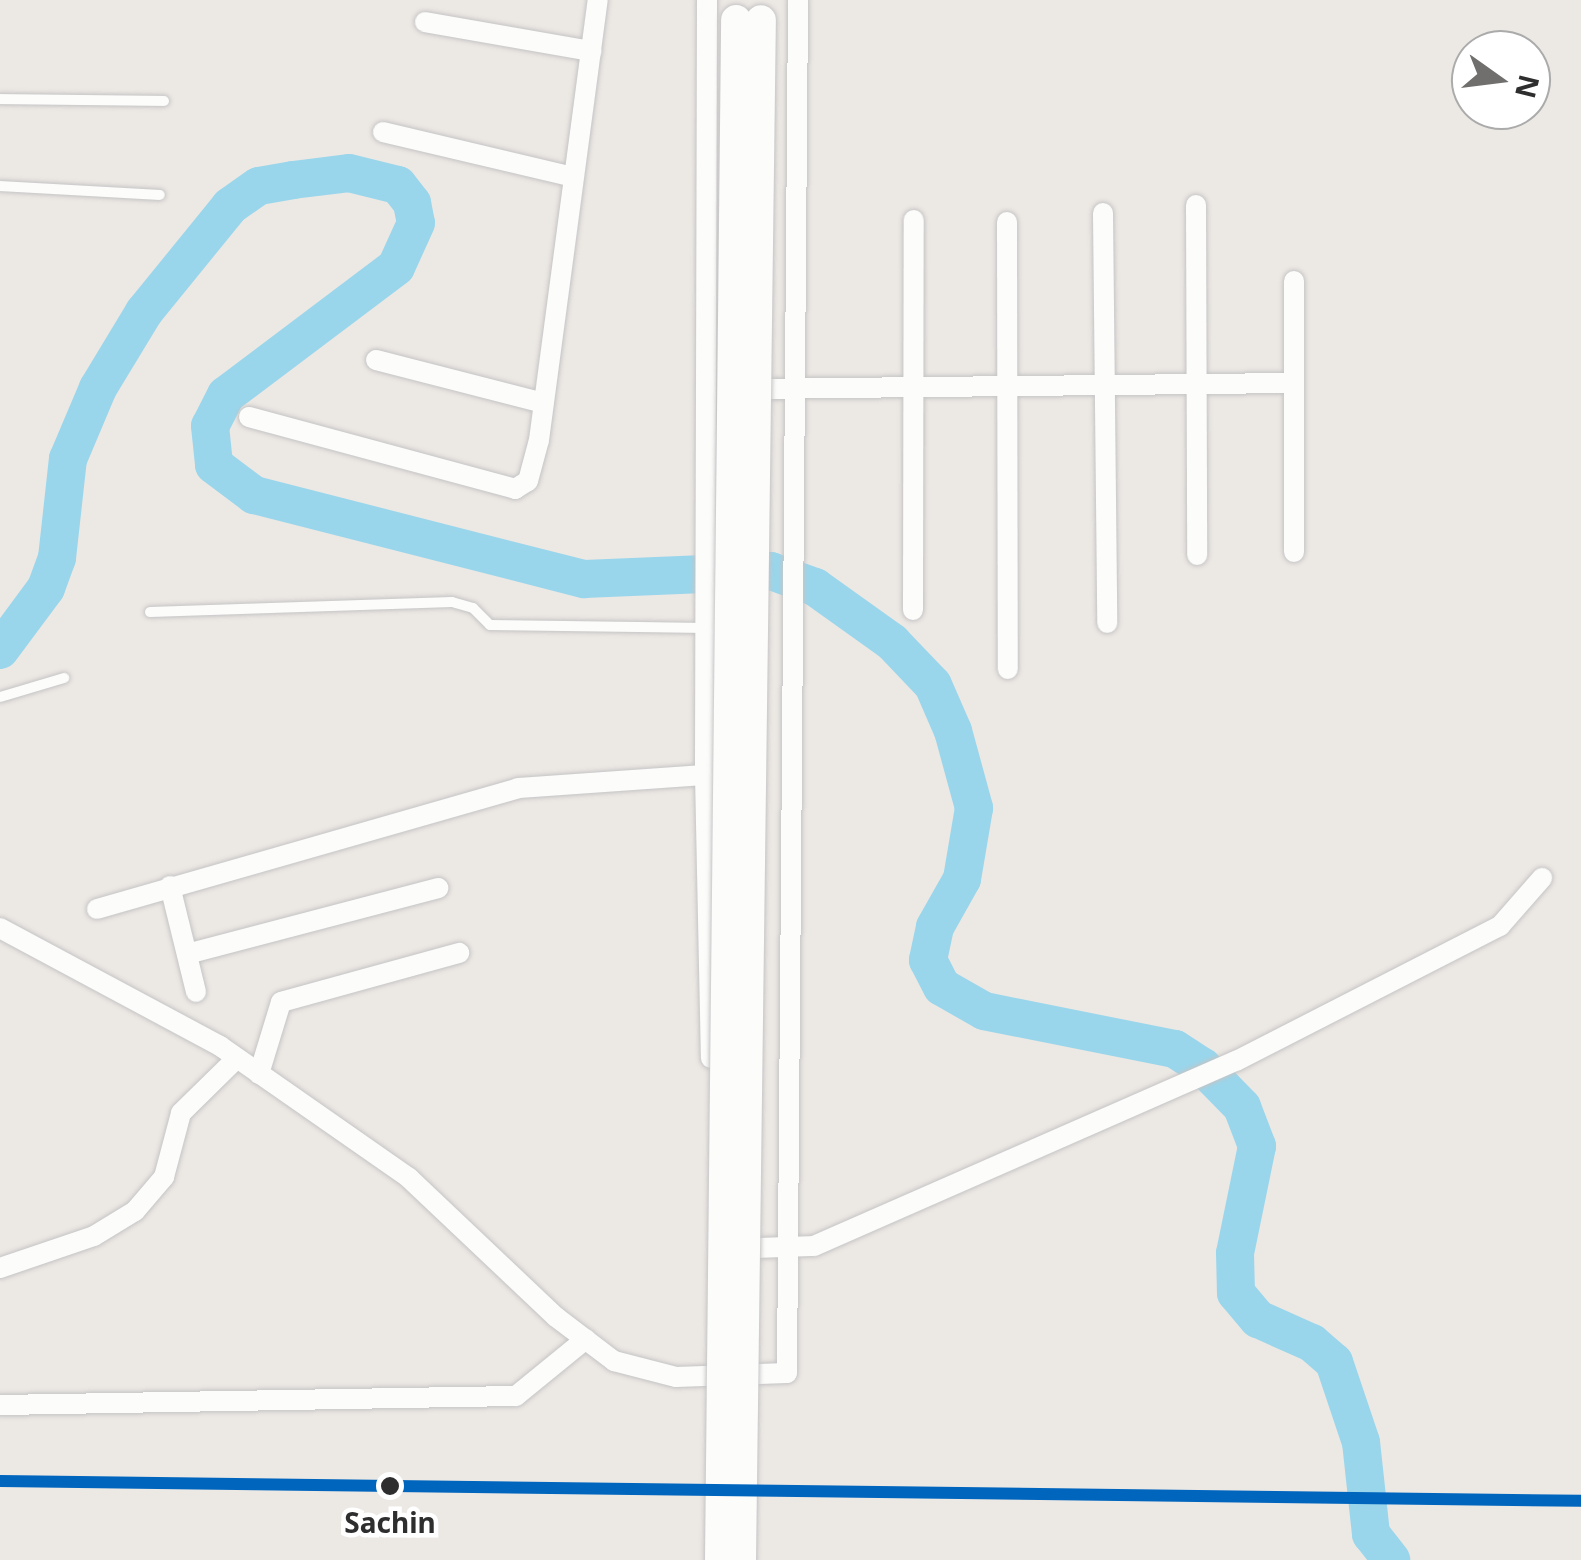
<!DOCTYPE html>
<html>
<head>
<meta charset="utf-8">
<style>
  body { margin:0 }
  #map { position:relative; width:1581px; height:1560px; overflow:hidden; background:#ece8e4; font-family:"Noto Sans",sans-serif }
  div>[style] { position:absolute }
  .river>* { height:38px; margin:-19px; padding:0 19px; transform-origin:19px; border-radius:19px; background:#99d6ec }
  .roads { filter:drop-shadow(0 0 2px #c5c4c5) drop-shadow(0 0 2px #c5c4c5) }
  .service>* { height:10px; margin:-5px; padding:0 5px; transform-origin:5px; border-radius:5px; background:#fcfcfb }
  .minor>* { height:20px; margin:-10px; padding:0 10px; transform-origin:10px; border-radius:10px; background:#fcfcfb }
  .bridges { filter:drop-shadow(0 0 2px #c5c4c5) drop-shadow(0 0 2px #c5c4c5) }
  .secondary-bridge>* { height:30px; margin:-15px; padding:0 15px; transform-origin:15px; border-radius:15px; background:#fcfcfb }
  .rail-1>* { height:12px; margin:-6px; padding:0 6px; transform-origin:6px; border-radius:6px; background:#0065bd }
  .dots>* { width:28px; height:28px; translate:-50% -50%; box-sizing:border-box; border:5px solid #fff; border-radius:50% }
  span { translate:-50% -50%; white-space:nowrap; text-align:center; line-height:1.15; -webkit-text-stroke:9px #fff; paint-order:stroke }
  .stop-label { font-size:28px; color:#2e2e2e; font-weight:700 }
  .north { position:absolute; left:1451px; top:30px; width:100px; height:100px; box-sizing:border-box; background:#fff; border:2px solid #ababab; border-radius:50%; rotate:104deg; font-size:28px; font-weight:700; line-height:40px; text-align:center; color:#2e2e2e }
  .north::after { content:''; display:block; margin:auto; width:35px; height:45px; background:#706f6e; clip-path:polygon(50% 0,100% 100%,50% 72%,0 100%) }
</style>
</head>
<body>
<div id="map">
  <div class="river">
    <div style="left:0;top:650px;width:77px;rotate:-53.4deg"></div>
    <div style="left:46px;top:588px;width:32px;rotate:-70deg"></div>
    <div style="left:57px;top:558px;width:100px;rotate:-83.7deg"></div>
    <div style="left:68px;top:459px;width:77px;rotate:-67.1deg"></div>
    <div style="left:98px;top:388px;width:89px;rotate:-58.8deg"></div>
    <div style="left:144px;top:312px;width:136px;rotate:-50.9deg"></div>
    <div style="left:230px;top:206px;width:35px;rotate:-35deg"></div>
    <div style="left:259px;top:186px;width:35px;rotate:-10deg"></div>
    <div style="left:293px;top:180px;width:56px;rotate:-7.1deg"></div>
    <div style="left:349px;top:173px;width:50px;rotate:13.8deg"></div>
    <div style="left:398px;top:185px;width:23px;rotate:52deg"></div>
    <div style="left:412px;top:203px;width:20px;rotate:79deg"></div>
    <div style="left:416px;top:223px;width:48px;rotate:114.4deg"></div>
    <div style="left:396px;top:267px;width:213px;rotate:143deg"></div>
    <div style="left:226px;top:395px;width:35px;rotate:117deg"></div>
    <div style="left:210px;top:426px;width:39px;rotate:84deg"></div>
    <div style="left:214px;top:465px;width:50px;rotate:36.9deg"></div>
    <div style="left:254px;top:495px;width:341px;rotate:14.3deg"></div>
    <div style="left:584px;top:579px;width:187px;rotate:-2.4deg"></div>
    <div style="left:771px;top:571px;width:47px;rotate:20deg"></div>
    <div style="left:815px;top:587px;width:95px;rotate:35.5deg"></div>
    <div style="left:892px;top:642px;width:59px;rotate:46.4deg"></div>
    <div style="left:933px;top:685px;width:50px;rotate:66.5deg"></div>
    <div style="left:953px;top:731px;width:80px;rotate:74.7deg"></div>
    <div style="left:974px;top:808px;width:72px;rotate:99.6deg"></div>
    <div style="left:962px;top:879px;width:55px;rotate:119.4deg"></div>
    <div style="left:935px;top:927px;width:34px;rotate:102deg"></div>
    <div style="left:928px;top:960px;width:30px;rotate:63deg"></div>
    <div style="left:942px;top:987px;width:48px;rotate:29.7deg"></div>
    <div style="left:984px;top:1011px;width:195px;rotate:11.3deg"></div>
    <div style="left:1175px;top:1049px;width:33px;rotate:33deg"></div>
    <div style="left:1203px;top:1067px;width:56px;rotate:45.7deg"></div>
    <div style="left:1242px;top:1107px;width:42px;rotate:69deg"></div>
    <div style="left:1257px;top:1146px;width:109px;rotate:101.6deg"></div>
    <div style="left:1235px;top:1253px;width:40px;rotate:88.6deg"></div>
    <div style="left:1236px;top:1293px;width:34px;rotate:50deg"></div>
    <div style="left:1258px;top:1319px;width:59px;rotate:24deg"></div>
    <div style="left:1312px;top:1343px;width:29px;rotate:41deg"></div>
    <div style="left:1334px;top:1362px;width:84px;rotate:71.4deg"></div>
    <div style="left:1361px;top:1442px;width:93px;rotate:83.8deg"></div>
    <div style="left:1371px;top:1534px;width:33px;rotate:52deg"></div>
  </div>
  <div class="roads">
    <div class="service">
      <div style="left:0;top:99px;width:164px;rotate:0.7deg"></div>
      <div style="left:0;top:186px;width:160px;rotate:3.2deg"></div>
      <div style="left:150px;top:612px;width:302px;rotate:-1.9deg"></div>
      <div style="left:452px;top:602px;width:22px;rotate:16deg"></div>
      <div style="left:473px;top:608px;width:24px;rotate:45deg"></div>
      <div style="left:490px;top:625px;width:216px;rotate:0.8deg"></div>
      <div style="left:0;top:697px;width:67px;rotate:-16.5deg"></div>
    </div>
    <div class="minor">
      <div style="left:707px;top:0;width:775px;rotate:90.15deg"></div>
      <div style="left:705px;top:775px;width:283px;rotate:88.8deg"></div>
      <div style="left:425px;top:22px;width:169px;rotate:9.9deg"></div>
      <div style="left:383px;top:132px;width:196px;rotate:13.3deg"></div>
      <div style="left:1196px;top:205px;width:350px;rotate:89.8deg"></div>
      <div style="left:1103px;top:213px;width:410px;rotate:89.4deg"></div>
      <div style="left:1007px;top:222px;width:447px;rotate:89.9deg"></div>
      <div style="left:1294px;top:281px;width:271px;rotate:90deg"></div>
      <div style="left:376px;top:360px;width:173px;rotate:14.4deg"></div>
      <div style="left:746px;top:389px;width:548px;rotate:-0.63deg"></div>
      <div style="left:249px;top:417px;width:276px;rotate:15.1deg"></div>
      <div style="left:515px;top:489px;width:15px;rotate:-32deg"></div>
      <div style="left:528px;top:481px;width:42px;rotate:-75deg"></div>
      <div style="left:539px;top:440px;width:444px;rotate:-82.4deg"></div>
      <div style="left:913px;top:610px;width:390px;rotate:-89.9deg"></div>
      <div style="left:170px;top:886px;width:109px;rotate:76.2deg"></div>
      <div style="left:97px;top:909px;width:438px;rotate:-16deg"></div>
      <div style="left:518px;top:788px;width:187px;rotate:-4deg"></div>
      <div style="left:0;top:928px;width:250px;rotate:28.2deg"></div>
      <div style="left:220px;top:1046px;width:231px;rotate:34.9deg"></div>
      <div style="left:409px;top:1178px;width:202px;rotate:43.4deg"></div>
      <div style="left:556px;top:1317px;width:73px;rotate:37.2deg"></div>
      <div style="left:614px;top:1361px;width:64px;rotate:14.5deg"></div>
      <div style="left:676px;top:1377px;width:111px;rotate:-2.1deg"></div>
      <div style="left:787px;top:1373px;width:1373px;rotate:-89.54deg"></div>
      <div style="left:187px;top:954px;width:260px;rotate:-14.7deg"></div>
      <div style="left:259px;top:1074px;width:75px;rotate:-73deg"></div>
      <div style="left:281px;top:1002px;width:185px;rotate:-15.4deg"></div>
      <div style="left:732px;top:1249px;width:82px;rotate:-2.1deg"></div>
      <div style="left:814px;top:1246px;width:461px;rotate:-23.7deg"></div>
      <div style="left:1236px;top:1061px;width:297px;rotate:-27.1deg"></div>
      <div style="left:1500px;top:926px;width:64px;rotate:-48.8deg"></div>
      <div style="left:0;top:1268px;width:99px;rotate:-18.8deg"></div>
      <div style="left:94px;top:1236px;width:48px;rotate:-31.4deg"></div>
      <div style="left:135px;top:1211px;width:45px;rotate:-49.5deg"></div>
      <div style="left:164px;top:1177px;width:66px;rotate:-75.1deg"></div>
      <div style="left:181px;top:1113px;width:78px;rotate:-44.5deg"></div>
      <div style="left:0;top:1405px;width:516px;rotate:-1deg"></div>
      <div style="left:516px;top:1396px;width:90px;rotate:-39.2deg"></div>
    </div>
  </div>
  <div class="bridges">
    <div class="secondary-bridge">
      <div style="left:720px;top:1560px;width:1540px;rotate:-89.4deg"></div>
      <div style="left:741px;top:1560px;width:1540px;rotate:-89.26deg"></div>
    </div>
  </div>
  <div class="rail-1">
    <div style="left:0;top:1481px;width:1581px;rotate:0.72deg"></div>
  </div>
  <div class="dots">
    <div style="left:390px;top:1486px;background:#2e2e2e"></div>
  </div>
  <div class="stop-label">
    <span style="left:390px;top:1522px">Sachin</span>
  </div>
  <div class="north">N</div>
</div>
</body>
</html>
